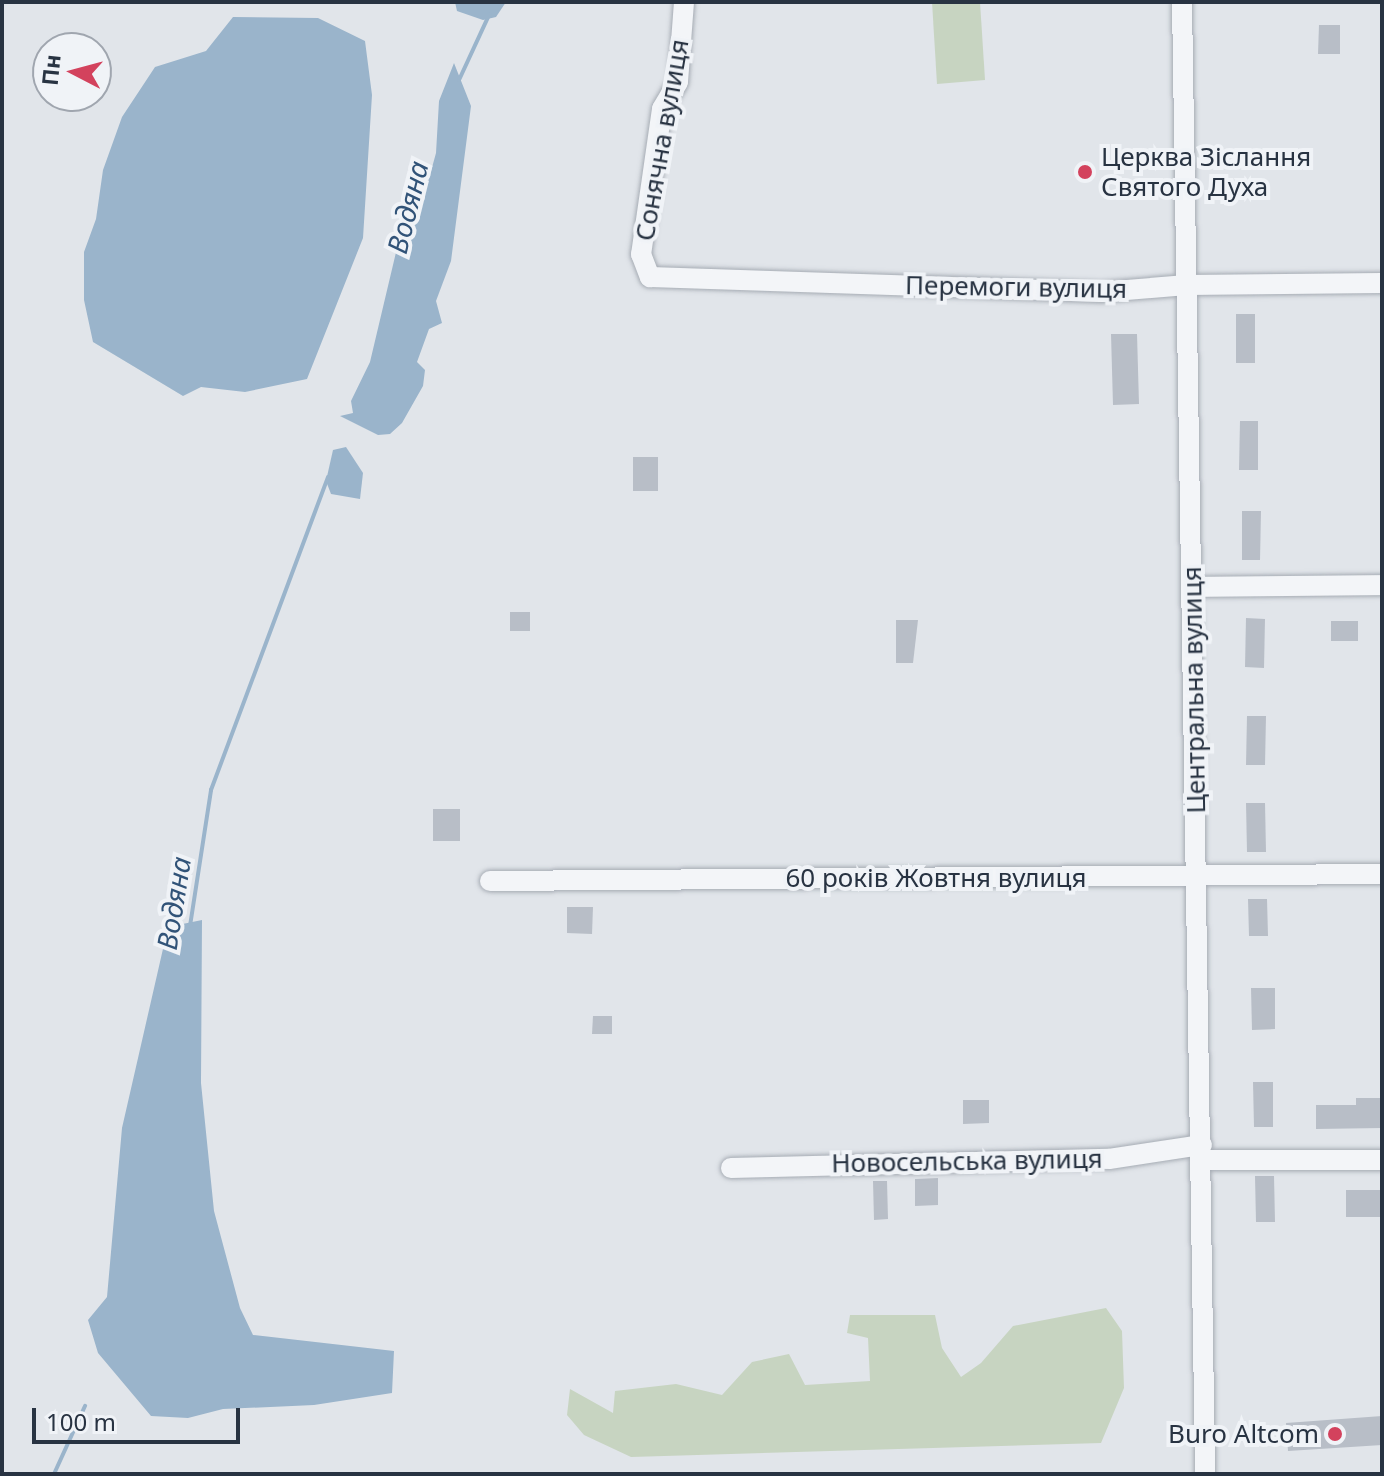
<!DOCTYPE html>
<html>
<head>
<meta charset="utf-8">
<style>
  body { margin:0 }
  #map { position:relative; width:1384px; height:1476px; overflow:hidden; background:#e1e5ea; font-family:"Noto Sans",sans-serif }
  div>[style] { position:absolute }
  .green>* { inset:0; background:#c7d4c1 }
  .water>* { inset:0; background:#9ab4cb }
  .stream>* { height:4px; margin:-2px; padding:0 2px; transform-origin:2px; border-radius:2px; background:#9ab4cb }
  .building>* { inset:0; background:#b8bec7 }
  .roads { filter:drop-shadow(0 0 2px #a6acb4) drop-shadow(0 0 2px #a6acb4) }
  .minor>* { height:20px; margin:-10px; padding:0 10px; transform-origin:10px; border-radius:10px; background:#f3f5f8 }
  .dots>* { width:22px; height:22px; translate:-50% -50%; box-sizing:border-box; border:4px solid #f0f3f7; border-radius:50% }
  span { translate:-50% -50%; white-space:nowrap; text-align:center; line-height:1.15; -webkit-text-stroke:8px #f0f3f7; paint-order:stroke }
  .street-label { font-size:26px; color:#283342 }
  .poi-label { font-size:26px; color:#283342 }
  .left { translate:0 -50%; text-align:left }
  .right { translate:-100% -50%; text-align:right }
  .water-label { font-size:28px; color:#315378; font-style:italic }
  .frame { position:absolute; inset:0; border:4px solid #283342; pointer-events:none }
  .north { position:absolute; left:32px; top:32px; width:80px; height:80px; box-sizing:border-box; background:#f0f3f7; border:2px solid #a0a6af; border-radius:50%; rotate:276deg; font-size:22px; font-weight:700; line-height:32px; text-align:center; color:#283342 }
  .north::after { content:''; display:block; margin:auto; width:28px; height:36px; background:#d3425d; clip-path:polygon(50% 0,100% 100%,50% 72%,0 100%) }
  .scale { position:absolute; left:32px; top:1408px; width:208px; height:36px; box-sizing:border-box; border:4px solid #283342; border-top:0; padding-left:10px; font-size:24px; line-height:28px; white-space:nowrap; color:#283342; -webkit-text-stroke:6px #f0f3f7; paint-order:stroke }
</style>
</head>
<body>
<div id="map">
  <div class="green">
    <div style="clip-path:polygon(932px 2px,980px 2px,985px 80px,937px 84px)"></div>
    <div style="clip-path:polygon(1106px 1308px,1122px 1331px,1124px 1388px,1101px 1443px,631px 1457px,584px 1435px,567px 1415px,570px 1389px,613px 1413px,615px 1391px,676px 1384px,722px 1395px,752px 1362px,789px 1354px,805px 1385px,870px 1381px,868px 1338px,847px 1333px,850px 1315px,935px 1315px,942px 1348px,961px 1377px,981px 1363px,1013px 1326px)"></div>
  </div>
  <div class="water">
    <div style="clip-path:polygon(455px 2px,506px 2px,496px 17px,483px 20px,457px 11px)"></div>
    <div style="clip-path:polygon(233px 17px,318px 18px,365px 41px,372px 95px,363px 238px,307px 379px,245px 392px,201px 387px,183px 396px,93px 342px,84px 300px,84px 252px,96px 219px,103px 170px,122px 117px,155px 67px,206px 51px)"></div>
    <div style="clip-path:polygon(454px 63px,471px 106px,451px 261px,436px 301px,442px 323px,429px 329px,417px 362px,425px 370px,423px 386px,402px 423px,390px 434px,378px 435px,340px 416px,353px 413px,351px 401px,370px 362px,402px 227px,425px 193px,436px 153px,439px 101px)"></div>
    <div style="clip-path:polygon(346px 447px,363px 473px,360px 499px,331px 494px,326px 481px,333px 450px)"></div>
    <div style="clip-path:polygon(202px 920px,201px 1083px,214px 1211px,240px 1308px,253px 1335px,394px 1351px,392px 1393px,314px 1405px,223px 1409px,188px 1418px,151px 1416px,98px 1353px,88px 1320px,107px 1297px,122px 1128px,168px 927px)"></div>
  </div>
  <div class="stream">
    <div style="left:459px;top:80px;width:72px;rotate:-65.2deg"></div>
    <div style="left:190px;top:926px;width:138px;rotate:-81.2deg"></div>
    <div style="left:211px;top:790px;width:334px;rotate:-69.5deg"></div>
    <div style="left:54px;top:1474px;width:75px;rotate:-65.5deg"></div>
  </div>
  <div class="building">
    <div style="clip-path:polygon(1319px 25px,1340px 25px,1340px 54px,1318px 54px)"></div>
    <div style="clip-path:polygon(1236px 314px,1255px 314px,1255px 363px,1236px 363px)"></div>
    <div style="clip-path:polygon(1111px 334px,1137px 334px,1139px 404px,1113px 405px)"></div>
    <div style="clip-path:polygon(1240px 421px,1258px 421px,1258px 470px,1239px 470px)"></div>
    <div style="clip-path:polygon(633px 457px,658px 457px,658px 491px,633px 491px)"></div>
    <div style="clip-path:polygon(1242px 511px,1261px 511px,1260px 560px,1242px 560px)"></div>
    <div style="clip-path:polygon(510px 612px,530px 612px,530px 631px,510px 631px)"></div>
    <div style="clip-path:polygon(1246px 618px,1265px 619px,1264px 668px,1245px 667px)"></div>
    <div style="clip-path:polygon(896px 620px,918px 620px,913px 663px,896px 663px)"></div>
    <div style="clip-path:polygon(1331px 621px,1358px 621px,1358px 641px,1331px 641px)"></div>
    <div style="clip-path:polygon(1247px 716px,1266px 716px,1265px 765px,1246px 765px)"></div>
    <div style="clip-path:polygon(1246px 803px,1265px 803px,1266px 852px,1247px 852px)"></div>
    <div style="clip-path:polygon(433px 809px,460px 809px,460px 841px,433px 841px)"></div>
    <div style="clip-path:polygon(1248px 899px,1267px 899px,1268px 936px,1249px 936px)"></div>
    <div style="clip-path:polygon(567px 907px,593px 907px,592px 934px,567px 933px)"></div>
    <div style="clip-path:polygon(1251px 988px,1275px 988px,1275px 1029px,1252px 1030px)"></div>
    <div style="clip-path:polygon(593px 1016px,612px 1016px,612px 1034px,592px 1034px)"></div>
    <div style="clip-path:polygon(1253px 1082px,1273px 1082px,1273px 1127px,1254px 1127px)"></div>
    <div style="clip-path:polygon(1356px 1098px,1382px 1098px,1382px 1128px,1316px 1129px,1316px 1105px,1356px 1105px)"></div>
    <div style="clip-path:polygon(963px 1100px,989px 1100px,989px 1123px,963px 1124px)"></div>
    <div style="clip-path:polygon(1255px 1176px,1274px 1176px,1275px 1222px,1256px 1222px)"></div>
    <div style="clip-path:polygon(938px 1178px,938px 1205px,915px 1206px,915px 1179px)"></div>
    <div style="clip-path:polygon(873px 1181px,887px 1181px,888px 1219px,874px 1220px)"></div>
    <div style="clip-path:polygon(1346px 1190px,1382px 1190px,1382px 1217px,1346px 1217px)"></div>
    <div style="clip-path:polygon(1382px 1416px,1382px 1445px,1288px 1451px,1286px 1423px)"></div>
  </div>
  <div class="roads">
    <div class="minor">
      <div style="left:684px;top:2px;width:80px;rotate:94.3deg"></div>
      <div style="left:678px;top:82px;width:31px;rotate:121deg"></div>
      <div style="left:662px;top:109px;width:147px;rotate:98.2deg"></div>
      <div style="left:641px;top:254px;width:25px;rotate:69deg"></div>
      <div style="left:650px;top:277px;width:452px;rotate:1.9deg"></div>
      <div style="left:1102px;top:292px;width:85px;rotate:-4.7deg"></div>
      <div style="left:1187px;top:285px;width:195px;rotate:-0.6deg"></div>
      <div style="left:1182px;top:2px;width:1472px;rotate:89.1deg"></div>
      <div style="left:1193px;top:587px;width:189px;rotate:-0.6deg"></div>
      <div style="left:490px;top:881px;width:892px;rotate:-0.45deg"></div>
      <div style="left:1202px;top:1160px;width:180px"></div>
      <div style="left:731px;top:1168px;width:378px;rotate:-1.4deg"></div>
      <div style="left:1109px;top:1159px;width:94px;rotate:-8.6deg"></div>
    </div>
  </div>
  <div class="dots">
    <div style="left:1085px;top:172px;background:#d3425d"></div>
    <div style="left:1335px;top:1434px;background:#d3425d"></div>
  </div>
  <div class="street-label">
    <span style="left:662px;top:140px;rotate:-80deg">Сонячна вулиця</span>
    <span style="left:1016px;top:287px;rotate:1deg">Перемоги вулиця</span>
    <span style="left:1194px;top:690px;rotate:-91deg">Центральна вулиця</span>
    <span style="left:936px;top:878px">60 років Жовтня вулиця</span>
    <span style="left:967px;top:1161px;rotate:-1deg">Новосельська вулиця</span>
  </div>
  <div class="poi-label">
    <span class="left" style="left:1101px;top:172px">Церква Зіслання<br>Святого Духа</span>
    <span class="right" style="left:1319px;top:1434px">Buro Altcom</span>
  </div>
  <div class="water-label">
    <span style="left:407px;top:207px;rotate:-76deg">Водяна</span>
    <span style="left:173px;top:903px;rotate:-81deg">Водяна</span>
  </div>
  <div class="frame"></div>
  <div class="north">Пн</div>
  <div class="scale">100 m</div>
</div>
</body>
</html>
